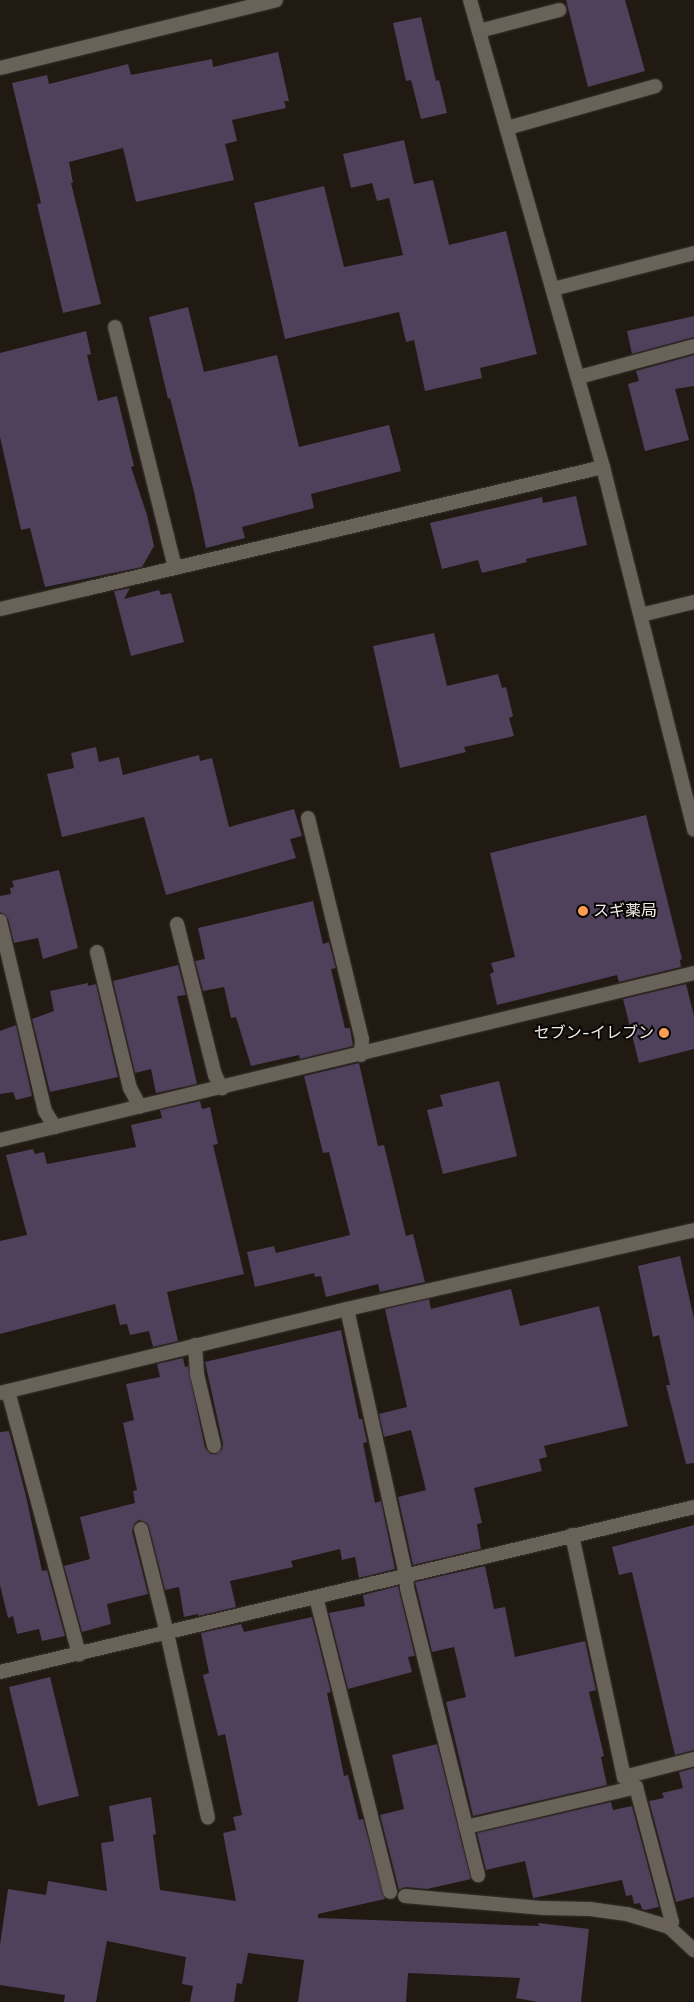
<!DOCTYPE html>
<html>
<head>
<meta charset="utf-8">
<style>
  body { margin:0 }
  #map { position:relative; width:694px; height:2002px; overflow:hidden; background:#201a12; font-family:"Work Sans","Noto Sans JP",sans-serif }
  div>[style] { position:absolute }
  .building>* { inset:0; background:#4f405b }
  .roads { filter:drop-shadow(0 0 1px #383330) drop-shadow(0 0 1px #383330) }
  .service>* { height:14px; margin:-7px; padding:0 7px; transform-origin:7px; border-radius:7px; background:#696259 }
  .minor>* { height:14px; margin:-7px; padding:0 7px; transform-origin:7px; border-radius:7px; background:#696259 }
  .tertiary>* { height:14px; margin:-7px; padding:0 7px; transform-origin:7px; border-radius:7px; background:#696259 }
  .dots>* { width:14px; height:14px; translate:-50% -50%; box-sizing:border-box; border:2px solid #080604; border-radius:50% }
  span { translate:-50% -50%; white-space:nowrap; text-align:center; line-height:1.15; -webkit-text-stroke:4px #080604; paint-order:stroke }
  .poi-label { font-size:16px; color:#f0ebe6 }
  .left { translate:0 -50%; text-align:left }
  .right { translate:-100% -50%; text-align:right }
</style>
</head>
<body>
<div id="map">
  <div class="building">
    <div style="clip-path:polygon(566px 0,625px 0,645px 71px,588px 87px)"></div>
    <div style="clip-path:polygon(421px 17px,436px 81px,439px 80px,447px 113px,421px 119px,411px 80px,406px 81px,393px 23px)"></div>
    <div style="clip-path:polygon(278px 52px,289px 101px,284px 101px,286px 108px,232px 120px,237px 141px,225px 144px,234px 180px,136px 202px,123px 148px,69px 162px,73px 183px,71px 183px,101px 304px,63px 313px,37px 204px,41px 203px,12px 83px,47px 75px,49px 84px,128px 64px,131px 75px,212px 59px,213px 67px)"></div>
    <div style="clip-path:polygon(404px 140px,414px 184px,433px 180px,449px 245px,506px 231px,537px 354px,480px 368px,482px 378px,425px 391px,414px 340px,406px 342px,399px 312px,285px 339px,254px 203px,324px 186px,344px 267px,403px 255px,389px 198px,377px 201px,372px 183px,351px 188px,343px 154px)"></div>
    <div style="clip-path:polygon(188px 307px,204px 372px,277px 355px,299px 447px,389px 425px,401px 471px,311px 494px,314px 508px,242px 527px,245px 538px,206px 548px,194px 492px,170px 398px,168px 399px,149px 317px)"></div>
    <div style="clip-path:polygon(694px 316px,694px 337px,632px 354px,627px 331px)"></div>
    <div style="clip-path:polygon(86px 331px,91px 354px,87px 355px,98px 401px,117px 396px,134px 466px,131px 467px,147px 515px,154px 546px,142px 567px,45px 587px,30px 528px,21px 530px,0 437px,0 353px)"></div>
    <div style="clip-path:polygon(694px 355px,694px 386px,675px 389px,689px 440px,645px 451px,628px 384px,639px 381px,636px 371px)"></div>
    <div style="clip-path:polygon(576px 496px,587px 545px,526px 559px,527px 562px,482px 573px,478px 560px,442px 569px,430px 523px,542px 497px,543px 503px)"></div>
    <div style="clip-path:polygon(130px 588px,124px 599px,159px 590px,161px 595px,171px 593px,184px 642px,131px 656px,114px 591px)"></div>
    <div style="clip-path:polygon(434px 633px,447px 686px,498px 674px,502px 688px,506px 687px,513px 716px,509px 718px,514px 736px,464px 747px,466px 752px,400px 768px,373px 646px)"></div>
    <div style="clip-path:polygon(96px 747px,99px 762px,119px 757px,123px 775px,199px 755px,200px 761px,212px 758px,229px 827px,294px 809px,302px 836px,290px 839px,296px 858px,166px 895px,144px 817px,62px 837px,47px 774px,74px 768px,71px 753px)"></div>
    <div style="clip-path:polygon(646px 815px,682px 959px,680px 960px,681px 967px,619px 982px,617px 975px,497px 1005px,490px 974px,494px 972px,491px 963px,515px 957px,490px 853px)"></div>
    <div style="clip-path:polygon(59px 870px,78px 948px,43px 959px,38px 938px,14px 943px,8px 919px,0 912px,0 896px,11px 894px,10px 888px,14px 887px,12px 881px)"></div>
    <div style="clip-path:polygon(313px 901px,323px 944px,329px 942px,336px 968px,331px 969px,345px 1028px,350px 1028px,353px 1046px,300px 1059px,299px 1055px,251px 1066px,236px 1017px,231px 1018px,224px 987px,203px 991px,195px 961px,205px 959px,198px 928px)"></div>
    <div style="clip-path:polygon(178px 965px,186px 995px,177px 996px,197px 1084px,156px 1093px,151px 1069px,135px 1073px,113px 981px)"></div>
    <div style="clip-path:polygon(88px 983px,88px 986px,96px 984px,118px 1077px,50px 1092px,32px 1019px,54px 1011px,50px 991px)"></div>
    <div style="clip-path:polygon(686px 984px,694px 1016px,694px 1049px,639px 1063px,623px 999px)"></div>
    <div style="clip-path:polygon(16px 1025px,32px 1096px,16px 1100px,13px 1092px,0 1094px,0 1031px)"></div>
    <div style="clip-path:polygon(359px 1063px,378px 1146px,384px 1145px,406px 1236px,413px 1234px,425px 1282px,380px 1292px,378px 1284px,326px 1297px,321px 1276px,315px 1277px,314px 1273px,255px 1287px,247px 1252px,274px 1246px,276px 1253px,350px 1235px,329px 1152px,323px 1153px,304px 1076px)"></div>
    <div style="clip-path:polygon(499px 1081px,517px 1156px,443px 1174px,427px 1110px,443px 1106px,440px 1095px)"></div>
    <div style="clip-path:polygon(200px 1101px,202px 1109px,210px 1107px,218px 1144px,213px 1145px,244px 1274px,167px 1292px,178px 1341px,153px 1347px,149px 1331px,130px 1335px,127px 1324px,120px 1325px,115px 1304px,0 1334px,0 1241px,27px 1235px,6px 1155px,33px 1149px,35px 1154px,44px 1152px,47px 1164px,136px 1147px,131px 1125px,162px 1118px,160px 1110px)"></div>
    <div style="clip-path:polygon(680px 1256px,694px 1319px,694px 1463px,686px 1464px,666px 1385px,670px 1385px,659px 1335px,653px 1337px,638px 1266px)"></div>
    <div style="clip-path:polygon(511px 1289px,520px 1326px,599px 1306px,628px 1426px,544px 1446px,547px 1457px,539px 1459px,542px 1471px,474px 1488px,482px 1523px,477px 1524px,481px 1549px,413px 1565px,398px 1497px,426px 1490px,411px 1430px,384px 1437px,379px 1414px,407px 1407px,385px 1309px,429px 1299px,431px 1309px)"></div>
    <div style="clip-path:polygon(341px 1330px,359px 1419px,362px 1419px,367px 1442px,363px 1443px,375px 1503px,381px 1501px,395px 1569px,359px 1578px,355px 1557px,342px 1560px,340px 1549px,291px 1561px,293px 1567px,230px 1581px,236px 1607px,198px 1616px,198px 1614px,184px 1617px,179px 1587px,165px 1590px,149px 1527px,147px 1523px,139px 1520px,135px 1523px,132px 1531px,148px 1594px,107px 1604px,111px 1624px,82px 1632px,64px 1566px,90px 1559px,80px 1517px,135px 1503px,133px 1491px,137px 1490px,123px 1423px,134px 1420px,126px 1384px,160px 1377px,157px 1364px,183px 1358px,185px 1367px,188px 1366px,205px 1448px,211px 1454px,216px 1454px,222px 1449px,223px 1444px,205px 1362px)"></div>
    <div style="clip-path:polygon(9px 1431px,26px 1496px,42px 1571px,47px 1570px,65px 1636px,42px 1641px,39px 1629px,17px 1634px,13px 1616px,8px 1618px,0 1585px,0 1432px)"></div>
    <div style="clip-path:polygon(694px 1525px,694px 1750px,675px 1755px,632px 1572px,619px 1575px,612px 1547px)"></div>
    <div style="clip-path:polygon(485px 1566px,494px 1609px,505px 1607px,515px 1657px,585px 1641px,596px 1690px,589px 1692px,604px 1756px,601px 1757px,607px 1785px,473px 1816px,446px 1702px,466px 1697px,454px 1647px,432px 1652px,415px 1582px)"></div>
    <div style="clip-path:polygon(398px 1586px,415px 1656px,408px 1657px,412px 1672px,348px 1689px,329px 1613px,365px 1606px,363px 1595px)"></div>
    <div style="clip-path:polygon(312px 1617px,331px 1692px,327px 1693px,344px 1776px,348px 1775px,359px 1820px,363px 1819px,385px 1899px,318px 1914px,318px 1918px,539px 1926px,538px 1923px,589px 1929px,581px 2002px,538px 2002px,516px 1998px,520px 1978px,408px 1973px,406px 2002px,298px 2002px,304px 1960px,248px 1953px,242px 1984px,237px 1983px,234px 2002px,190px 2002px,193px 1986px,182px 1984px,186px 1957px,107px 1941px,96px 2002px,64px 2002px,65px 1995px,0 1985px,0 1945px,8px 1889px,46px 1895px,48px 1881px,107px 1891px,101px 1843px,114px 1841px,109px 1806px,151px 1797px,156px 1834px,153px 1835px,160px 1890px,236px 1901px,223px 1833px,236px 1830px,233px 1817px,242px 1815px,225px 1734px,218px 1736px,203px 1675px,209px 1673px,201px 1633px,241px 1624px,244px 1632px)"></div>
    <div style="clip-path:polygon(50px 1677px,79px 1796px,38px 1806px,9px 1687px)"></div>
    <div style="clip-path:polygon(437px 1744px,471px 1879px,427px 1889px,405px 1887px,399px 1890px,380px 1815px,404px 1809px,392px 1755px)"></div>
    <div style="clip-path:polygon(694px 1768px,694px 1897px,676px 1902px,649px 1801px,664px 1798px,662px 1793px,683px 1788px,679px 1772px)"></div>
    <div style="clip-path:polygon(611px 1802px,613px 1810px,632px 1806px,659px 1907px,645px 1910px,642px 1909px,640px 1903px,634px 1904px,632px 1895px,626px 1896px,622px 1880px,533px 1898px,525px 1861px,486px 1870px,477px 1833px)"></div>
  </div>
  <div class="roads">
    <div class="service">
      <div style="left:0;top:609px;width:88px;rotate:-13.1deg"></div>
      <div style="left:141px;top:1529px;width:107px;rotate:76deg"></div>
      <div style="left:466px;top:1827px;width:175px;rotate:-13.2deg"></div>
      <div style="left:636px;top:1787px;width:140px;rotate:75.1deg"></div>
      <div style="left:672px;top:1922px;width:6px;rotate:121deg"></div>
      <div style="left:405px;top:1896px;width:139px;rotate:5deg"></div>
      <div style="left:543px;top:1908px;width:47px;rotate:1.2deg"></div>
      <div style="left:590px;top:1909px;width:37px;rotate:8deg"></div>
      <div style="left:627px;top:1914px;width:44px;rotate:17.2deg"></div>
      <div style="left:669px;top:1927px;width:34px;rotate:43deg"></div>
    </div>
    <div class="minor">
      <div style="left:479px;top:31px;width:83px;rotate:-14.7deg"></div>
      <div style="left:0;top:68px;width:284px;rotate:-13.8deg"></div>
      <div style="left:507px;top:128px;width:154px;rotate:-15.8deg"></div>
      <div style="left:553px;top:289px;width:146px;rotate:-14.3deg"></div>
      <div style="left:115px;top:327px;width:248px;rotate:76deg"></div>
      <div style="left:579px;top:377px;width:119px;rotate:-15.1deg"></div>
      <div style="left:86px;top:589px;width:531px;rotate:-13.28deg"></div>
      <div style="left:641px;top:615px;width:55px;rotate:-13.8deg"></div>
      <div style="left:308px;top:818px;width:228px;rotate:76.3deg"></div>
      <div style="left:362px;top:1039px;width:16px;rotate:94deg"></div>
      <div style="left:0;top:921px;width:195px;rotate:76.7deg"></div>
      <div style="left:45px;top:1111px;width:19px;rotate:58deg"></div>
      <div style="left:177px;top:924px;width:156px;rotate:75.9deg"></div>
      <div style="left:215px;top:1075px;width:15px;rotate:62deg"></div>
      <div style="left:97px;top:952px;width:140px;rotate:76.4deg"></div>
      <div style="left:130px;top:1088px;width:21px;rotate:62deg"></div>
      <div style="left:0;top:1140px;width:714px;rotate:-13.53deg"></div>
      <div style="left:347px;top:1309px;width:273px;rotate:77.5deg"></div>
      <div style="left:406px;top:1576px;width:12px;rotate:85deg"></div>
      <div style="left:407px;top:1588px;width:296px;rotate:76.1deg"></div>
      <div style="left:195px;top:1345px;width:29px;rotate:86deg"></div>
      <div style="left:197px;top:1374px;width:74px;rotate:76.7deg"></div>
      <div style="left:8px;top:1391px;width:273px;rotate:74.9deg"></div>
      <div style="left:0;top:1393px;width:357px;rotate:-13.6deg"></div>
      <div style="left:347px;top:1309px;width:356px;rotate:-12.8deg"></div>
      <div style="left:572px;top:1535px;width:248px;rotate:77.9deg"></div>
      <div style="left:624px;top:1777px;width:72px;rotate:-14.4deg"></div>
      <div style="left:316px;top:1597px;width:304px;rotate:75.9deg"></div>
      <div style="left:167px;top:1633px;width:189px;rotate:77.5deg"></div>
      <div style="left:0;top:1672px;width:713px;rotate:-13.37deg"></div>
    </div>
    <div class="tertiary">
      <div style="left:470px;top:0;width:486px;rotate:74.1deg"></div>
      <div style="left:603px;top:467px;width:374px;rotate:75.9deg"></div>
    </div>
  </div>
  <div class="dots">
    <div style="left:583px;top:911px;background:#fc9d54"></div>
    <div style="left:664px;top:1033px;background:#fc9d54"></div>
  </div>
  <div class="poi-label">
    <span class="left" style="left:593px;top:911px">スギ薬局</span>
    <span class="right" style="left:654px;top:1033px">セブン-イレブン</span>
  </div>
</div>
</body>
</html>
